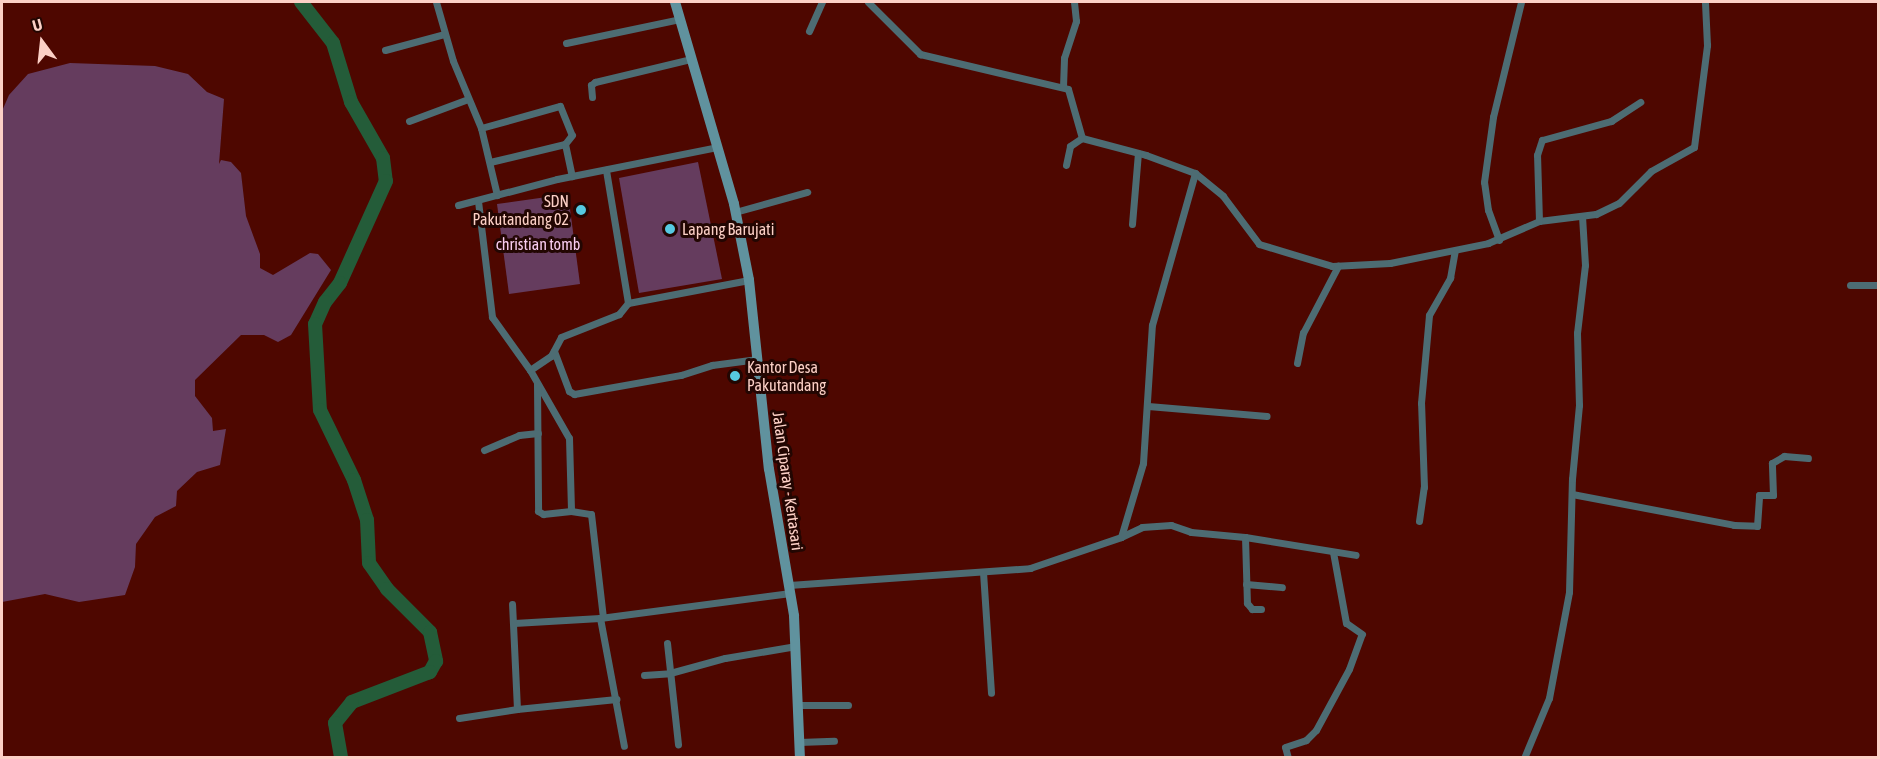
<!DOCTYPE html>
<html>
<head>
<meta charset="utf-8">
<style>
  body { margin:0 }
  #map { position:relative; width:1880px; height:759px; overflow:hidden; background:#4e0700; font-family:"Asap Condensed",sans-serif }
  div>[style] { position:absolute }
  .green>* { inset:0; background:#653c5e }
  .river>* { height:14px; margin:-7px; padding:0 7px; transform-origin:7px; border-radius:7px; background:#245c39 }
  .minor>* { height:7px; margin:-3.5px; padding:0 3.5px; transform-origin:3.5px; border-radius:3.5px; background:#4d6c73 }
  .secondary>* { height:10px; margin:-5px; padding:0 5px; transform-origin:5px; border-radius:5px; background:#60929e }
  .dots>* { width:16px; height:16px; translate:-50% -50%; box-sizing:border-box; border:3px solid #220602; border-radius:50% }
  span { translate:-50% -50%; white-space:nowrap; text-align:center; line-height:1.15; -webkit-text-stroke:6px #220602; paint-order:stroke }
  .poi-label { font-size:16px; color:#fcd0c6 }
  .right { translate:-100% -50%; text-align:right }
  .left { translate:0 -50%; text-align:left }
  .park-label { font-size:16px; color:#f9cdf0 }
  .street-label { font-size:16px; color:#fcd0c6 }
  .frame { position:absolute; inset:0; border:3px solid #fcd0c6; pointer-events:none }
  .north { position:absolute; left:12px; top:12px; width:60px; height:60px; -webkit-text-stroke:4px #220602; paint-order:stroke; rotate:345deg; font-size:16px; font-weight:700; line-height:24px; text-align:center; color:#fcd0c6 }
  .north::after { content:''; display:block; margin:auto; width:21px; height:27px; background:#fcd0c6; clip-path:polygon(50% 0,100% 100%,50% 72%,0 100%) }
</style>
</head>
<body>
<div id="map">
  <div class="green">
    <div style="clip-path:polygon(70px 63px,155px 66px,188px 74px,207px 92px,224px 99px,219px 164px,221px 160px,231px 162px,241px 173px,246px 216px,260px 254px,260px 268px,273px 275px,310px 253px,318px 254px,331px 270px,291px 335px,278px 342px,264px 335px,241px 335px,195px 380px,195px 396px,212px 418px,213px 431px,226px 429px,220px 465px,197px 472px,177px 491px,176px 506px,155px 517px,136px 544px,135px 567px,125px 595px,79px 602px,45px 594px,2px 602px,2px 111px,9px 95px,28px 74px)"></div>
    <div style="clip-path:polygon(698px 162px,722px 279px,639px 293px,619px 178px)"></div>
    <div style="clip-path:polygon(568px 194px,580px 284px,509px 294px,497px 204px)"></div>
  </div>
  <div class="river">
    <div style="left:301px;top:2px;width:52px;rotate:52deg"></div>
    <div style="left:333px;top:43px;width:62px;rotate:73deg"></div>
    <div style="left:351px;top:102px;width:64px;rotate:60.3deg"></div>
    <div style="left:383px;top:158px;width:23px;rotate:83deg"></div>
    <div style="left:386px;top:181px;width:112px;rotate:114.3deg"></div>
    <div style="left:340px;top:283px;width:24px;rotate:128deg"></div>
    <div style="left:325px;top:302px;width:24px;rotate:114deg"></div>
    <div style="left:315px;top:324px;width:86px;rotate:86.7deg"></div>
    <div style="left:320px;top:410px;width:78px;rotate:64.1deg"></div>
    <div style="left:354px;top:480px;width:42px;rotate:72deg"></div>
    <div style="left:367px;top:520px;width:43px;rotate:87.3deg"></div>
    <div style="left:369px;top:563px;width:32px;rotate:55deg"></div>
    <div style="left:387px;top:589px;width:61px;rotate:45deg"></div>
    <div style="left:430px;top:632px;width:30px;rotate:78deg"></div>
    <div style="left:436px;top:661px;width:13px;rotate:119deg"></div>
    <div style="left:430px;top:672px;width:84px;rotate:159deg"></div>
    <div style="left:352px;top:702px;width:27px;rotate:129deg"></div>
    <div style="left:335px;top:723px;width:36px;rotate:80deg"></div>
  </div>
  <div class="minor">
    <div style="left:436px;top:2px;width:61px;rotate:73.9deg"></div>
    <div style="left:453px;top:61px;width:73px;rotate:67.3deg"></div>
    <div style="left:481px;top:128px;width:69px;rotate:76.6deg"></div>
    <div style="left:868px;top:2px;width:74px;rotate:45deg"></div>
    <div style="left:920px;top:54px;width:152px;rotate:13.3deg"></div>
    <div style="left:1068px;top:89px;width:51px;rotate:74.1deg"></div>
    <div style="left:1082px;top:138px;width:66px;rotate:14.9deg"></div>
    <div style="left:1146px;top:155px;width:52px;rotate:20.2deg"></div>
    <div style="left:1195px;top:173px;width:36px;rotate:39deg"></div>
    <div style="left:1223px;top:196px;width:60px;rotate:53.1deg"></div>
    <div style="left:1259px;top:244px;width:76px;rotate:16.8deg"></div>
    <div style="left:1332px;top:266px;width:58px;rotate:-3deg"></div>
    <div style="left:1390px;top:263px;width:100px;rotate:-11.5deg"></div>
    <div style="left:1488px;top:243px;width:56px;rotate:-23.3deg"></div>
    <div style="left:1539px;top:221px;width:57px;rotate:-7deg"></div>
    <div style="left:1596px;top:214px;width:25px;rotate:-26deg"></div>
    <div style="left:1619px;top:203px;width:45px;rotate:-45deg"></div>
    <div style="left:1651px;top:171px;width:49px;rotate:-29.2deg"></div>
    <div style="left:1694px;top:147px;width:103px;rotate:-82.7deg"></div>
    <div style="left:1707px;top:45px;width:43px;rotate:-92.7deg"></div>
    <div style="left:809px;top:31px;width:32px;rotate:-66deg"></div>
    <div style="left:566px;top:43px;width:116px;rotate:-11.9deg"></div>
    <div style="left:385px;top:50px;width:61px;rotate:-15.2deg"></div>
    <div style="left:1063px;top:87px;width:29px;rotate:-88deg"></div>
    <div style="left:1064px;top:58px;width:39px;rotate:-72deg"></div>
    <div style="left:1076px;top:21px;width:19px;rotate:-96deg"></div>
    <div style="left:592px;top:97px;width:12px;rotate:-95deg"></div>
    <div style="left:591px;top:85px;width:5px;rotate:-37deg"></div>
    <div style="left:595px;top:82px;width:99px;rotate:-13.5deg"></div>
    <div style="left:409px;top:121px;width:63px;rotate:-20.4deg"></div>
    <div style="left:481px;top:128px;width:82px;rotate:-15.6deg"></div>
    <div style="left:560px;top:106px;width:31px;rotate:68deg"></div>
    <div style="left:572px;top:135px;width:11px;rotate:128deg"></div>
    <div style="left:490px;top:162px;width:77px;rotate:-13.5deg"></div>
    <div style="left:565px;top:144px;width:33px;rotate:78deg"></div>
    <div style="left:1066px;top:165px;width:19px;rotate:-78deg"></div>
    <div style="left:1070px;top:146px;width:14px;rotate:-34deg"></div>
    <div style="left:478px;top:201px;width:117px;rotate:83.1deg"></div>
    <div style="left:492px;top:317px;width:65px;rotate:54.4deg"></div>
    <div style="left:530px;top:370px;width:78px;rotate:60.2deg"></div>
    <div style="left:569px;top:438px;width:73px;rotate:88.4deg"></div>
    <div style="left:458px;top:205px;width:102px;rotate:-14.7deg"></div>
    <div style="left:557px;top:179px;width:163px;rotate:-11.3deg"></div>
    <div style="left:735px;top:212px;width:75px;rotate:-15.5deg"></div>
    <div style="left:1539px;top:221px;width:66px;rotate:-91.7deg"></div>
    <div style="left:1537px;top:155px;width:16px;rotate:-72deg"></div>
    <div style="left:1542px;top:140px;width:72px;rotate:-15.4deg"></div>
    <div style="left:1611px;top:121px;width:35px;rotate:-33deg"></div>
    <div style="left:1132px;top:224px;width:71px;rotate:-85.2deg"></div>
    <div style="left:1499px;top:240px;width:32px;rotate:-110deg"></div>
    <div style="left:1488px;top:210px;width:28px;rotate:-98deg"></div>
    <div style="left:1484px;top:182px;width:66px;rotate:-82.1deg"></div>
    <div style="left:1493px;top:117px;width:118px;rotate:-76.3deg"></div>
    <div style="left:1850px;top:285px;width:28px"></div>
    <div style="left:628px;top:303px;width:123px;rotate:-10.8deg"></div>
    <div style="left:554px;top:351px;width:43px;rotate:69.4deg"></div>
    <div style="left:569px;top:391px;width:6px;rotate:31deg"></div>
    <div style="left:574px;top:394px;width:109px;rotate:-10.1deg"></div>
    <div style="left:681px;top:375px;width:33px;rotate:-18deg"></div>
    <div style="left:712px;top:365px;width:46px;rotate:-7.4deg"></div>
    <div style="left:1297px;top:363px;width:31px;rotate:-79deg"></div>
    <div style="left:1303px;top:333px;width:76px;rotate:-62.4deg"></div>
    <div style="left:530px;top:370px;width:25px;rotate:-34deg"></div>
    <div style="left:551px;top:356px;width:21px;rotate:-62deg"></div>
    <div style="left:561px;top:337px;width:62px;rotate:-21.6deg"></div>
    <div style="left:619px;top:314px;width:14px;rotate:-51deg"></div>
    <div style="left:628px;top:303px;width:135px;rotate:-99.4deg"></div>
    <div style="left:537px;top:384px;width:127px;rotate:89.5deg"></div>
    <div style="left:538px;top:511px;width:6px;rotate:31deg"></div>
    <div style="left:543px;top:514px;width:28px;rotate:-6deg"></div>
    <div style="left:571px;top:511px;width:20px;rotate:9deg"></div>
    <div style="left:591px;top:514px;width:104px;rotate:83.4deg"></div>
    <div style="left:1148px;top:406px;width:119px;rotate:4.8deg"></div>
    <div style="left:484px;top:450px;width:38px;rotate:-23deg"></div>
    <div style="left:519px;top:435px;width:19px;rotate:-6deg"></div>
    <div style="left:1572px;top:494px;width:165px;rotate:10.8deg"></div>
    <div style="left:1734px;top:525px;width:23px;rotate:2deg"></div>
    <div style="left:1757px;top:526px;width:31px;rotate:-86deg"></div>
    <div style="left:1759px;top:495px;width:14px"></div>
    <div style="left:1773px;top:495px;width:32px;rotate:-92deg"></div>
    <div style="left:1772px;top:463px;width:14px;rotate:-30deg"></div>
    <div style="left:1784px;top:456px;width:24px;rotate:5deg"></div>
    <div style="left:1419px;top:521px;width:34px;rotate:-82deg"></div>
    <div style="left:1424px;top:487px;width:84px;rotate:-92deg"></div>
    <div style="left:1421px;top:403px;width:88px;rotate:-84.8deg"></div>
    <div style="left:1429px;top:315px;width:43px;rotate:-60.4deg"></div>
    <div style="left:1450px;top:278px;width:28px;rotate:-80deg"></div>
    <div style="left:1121px;top:537px;width:23px;rotate:-25deg"></div>
    <div style="left:1142px;top:527px;width:29px;rotate:-4deg"></div>
    <div style="left:1171px;top:525px;width:21px;rotate:19deg"></div>
    <div style="left:1191px;top:532px;width:54px;rotate:5.3deg"></div>
    <div style="left:1245px;top:537px;width:112px;rotate:9.2deg"></div>
    <div style="left:1245px;top:537px;width:66px;rotate:88.3deg"></div>
    <div style="left:1247px;top:603px;width:8px;rotate:50deg"></div>
    <div style="left:1252px;top:609px;width:9px"></div>
    <div style="left:983px;top:572px;width:121px;rotate:86.2deg"></div>
    <div style="left:1246px;top:584px;width:36px;rotate:5deg"></div>
    <div style="left:789px;top:585px;width:242px;rotate:-4deg"></div>
    <div style="left:1030px;top:568px;width:96px;rotate:-18.8deg"></div>
    <div style="left:1121px;top:537px;width:77px;rotate:-73.4deg"></div>
    <div style="left:1143px;top:463px;width:138px;rotate:-86.3deg"></div>
    <div style="left:1152px;top:325px;width:158px;rotate:-74.2deg"></div>
    <div style="left:600px;top:618px;width:130px;rotate:79.4deg"></div>
    <div style="left:514px;top:623px;width:86px;rotate:-3.3deg"></div>
    <div style="left:600px;top:618px;width:192px;rotate:-7.5deg"></div>
    <div style="left:667px;top:643px;width:102px;rotate:83.8deg"></div>
    <div style="left:644px;top:675px;width:26px;rotate:-4deg"></div>
    <div style="left:670px;top:673px;width:57px;rotate:-15.3deg"></div>
    <div style="left:725px;top:658px;width:72px;rotate:-9.6deg"></div>
    <div style="left:798px;top:705px;width:50px"></div>
    <div style="left:517px;top:709px;width:100px;rotate:-5.8deg"></div>
    <div style="left:459px;top:718px;width:59px;rotate:-8.8deg"></div>
    <div style="left:517px;top:709px;width:105px;rotate:-92.7deg"></div>
    <div style="left:799px;top:742px;width:35px;rotate:-2deg"></div>
    <div style="left:1288px;top:758px;width:11px;rotate:-105deg"></div>
    <div style="left:1285px;top:747px;width:22px;rotate:-18deg"></div>
    <div style="left:1306px;top:740px;width:14px;rotate:-45deg"></div>
    <div style="left:1316px;top:730px;width:69px;rotate:-61.6deg"></div>
    <div style="left:1349px;top:669px;width:37px;rotate:-70deg"></div>
    <div style="left:1362px;top:634px;width:19px;rotate:-145deg"></div>
    <div style="left:1346px;top:623px;width:72px;rotate:-100.4deg"></div>
    <div style="left:1524px;top:758px;width:65px;rotate:-67.4deg"></div>
    <div style="left:1549px;top:698px;width:108px;rotate:-79.3deg"></div>
    <div style="left:1569px;top:592px;width:113px;rotate:-88.5deg"></div>
    <div style="left:1572px;top:479px;width:74px;rotate:-84.6deg"></div>
    <div style="left:1579px;top:405px;width:72px;rotate:-91.6deg"></div>
    <div style="left:1577px;top:333px;width:68px;rotate:-83.3deg"></div>
    <div style="left:1585px;top:265px;width:49px;rotate:-93.5deg"></div>
  </div>
  <div class="secondary">
    <div style="left:675px;top:2px;width:210px;rotate:73.7deg"></div>
    <div style="left:734px;top:204px;width:77px;rotate:78.8deg"></div>
    <div style="left:749px;top:280px;width:190px;rotate:84deg"></div>
    <div style="left:769px;top:469px;width:149px;rotate:80.3deg"></div>
    <div style="left:794px;top:616px;width:142px;rotate:87.6deg"></div>
  </div>
  <div class="dots">
    <div style="left:581px;top:210px;background:#56c9e1"></div>
    <div style="left:670px;top:229px;background:#56c9e1"></div>
    <div style="left:735px;top:376px;background:#56c9e1"></div>
  </div>
  <div class="poi-label">
    <span class="right" style="left:569px;top:210px">SDN<br>Pakutandang 02</span>
    <span class="left" style="left:682px;top:229px">Lapang Barujati</span>
    <span class="left" style="left:747px;top:376px">Kantor Desa<br>Pakutandang</span>
  </div>
  <div class="park-label">
    <span style="left:538px;top:244px">christian tomb</span>
  </div>
  <div class="street-label">
    <span style="left:788px;top:481px;rotate:82deg">Jalan Ciparay - Kertasari</span>
  </div>
  <div class="frame"></div>
  <div class="north">U</div>
</div>
</body>
</html>
